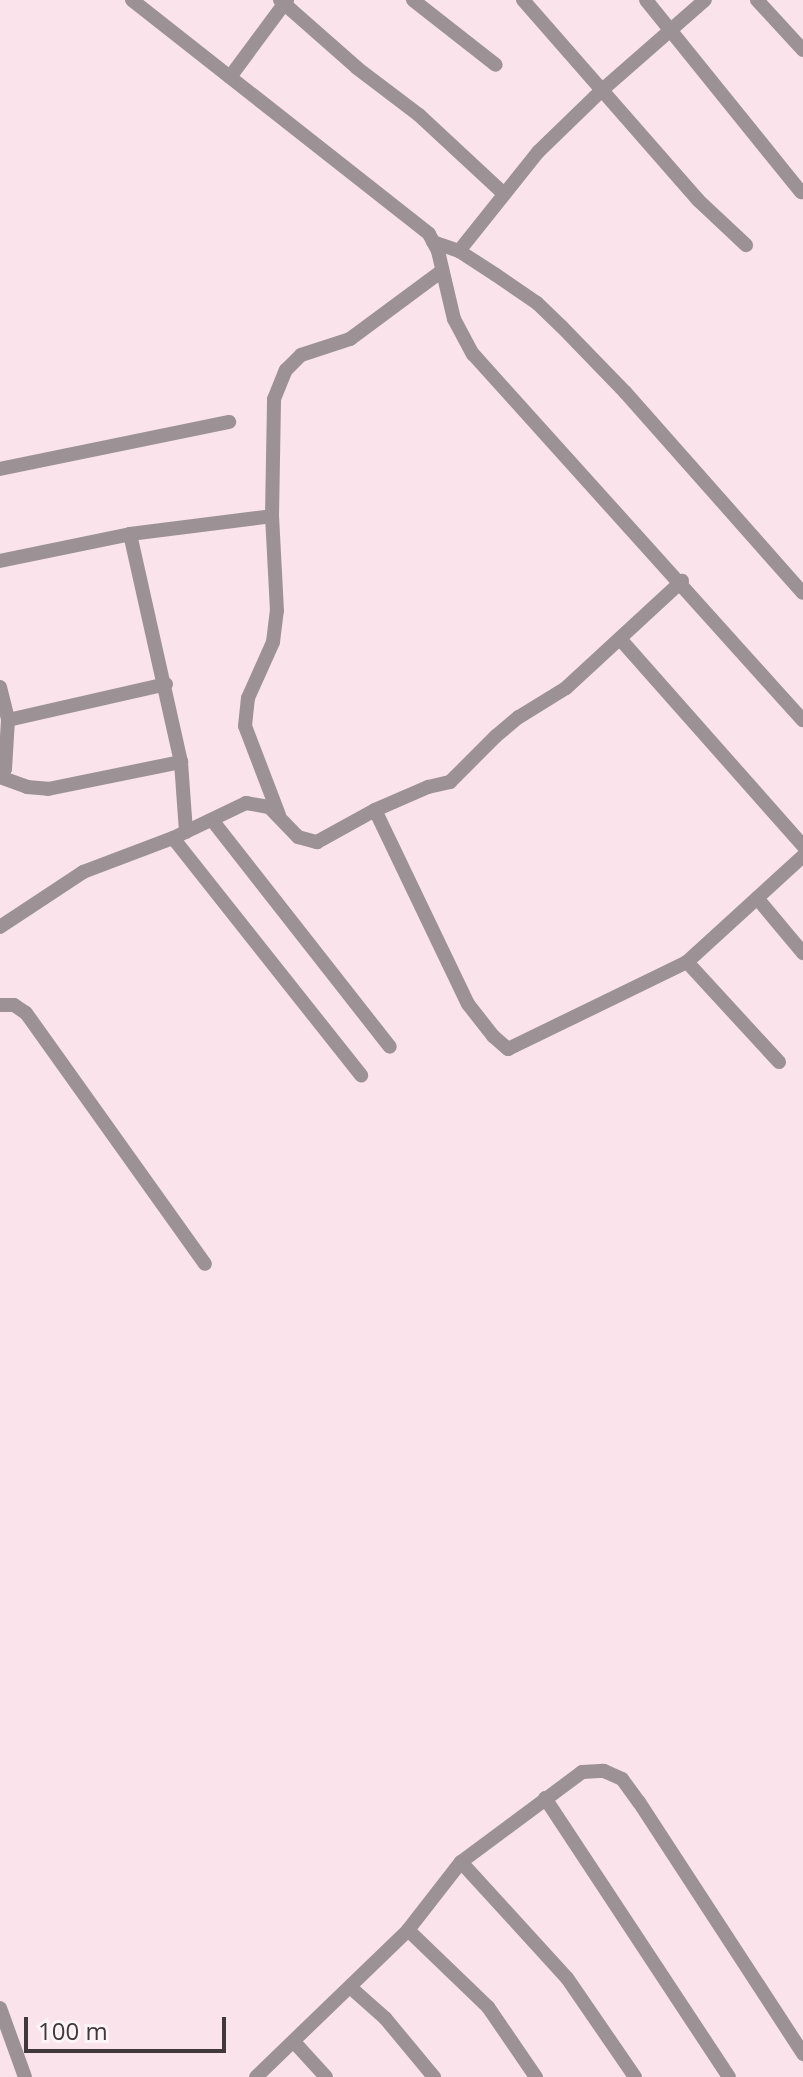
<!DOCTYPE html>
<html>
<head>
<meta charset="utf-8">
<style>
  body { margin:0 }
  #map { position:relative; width:803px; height:2077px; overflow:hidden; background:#fae3eb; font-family:"Open Sans",sans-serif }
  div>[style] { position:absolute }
  .minor>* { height:14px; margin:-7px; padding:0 7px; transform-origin:7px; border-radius:7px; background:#9c9296 }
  span { translate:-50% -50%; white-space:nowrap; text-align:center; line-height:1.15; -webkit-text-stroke:8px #fdf4f7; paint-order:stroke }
  .scale { position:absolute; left:24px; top:2017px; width:202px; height:36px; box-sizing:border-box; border:4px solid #41383c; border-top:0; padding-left:10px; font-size:24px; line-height:28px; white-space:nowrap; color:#41383c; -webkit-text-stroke:6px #fdf4f7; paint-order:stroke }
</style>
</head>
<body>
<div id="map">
  <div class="minor">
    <div style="left:132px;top:0;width:378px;rotate:38.2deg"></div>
    <div style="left:429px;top:234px;width:19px;rotate:62deg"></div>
    <div style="left:438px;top:251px;width:70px;rotate:76.8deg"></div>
    <div style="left:454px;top:319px;width:40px;rotate:62deg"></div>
    <div style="left:473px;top:354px;width:493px;rotate:48deg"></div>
    <div style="left:280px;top:0;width:103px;rotate:41.4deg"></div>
    <div style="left:357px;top:68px;width:78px;rotate:37.2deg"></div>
    <div style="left:419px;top:115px;width:116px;rotate:42.9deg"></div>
    <div style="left:413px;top:0;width:105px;rotate:38.1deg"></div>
    <div style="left:523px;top:0;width:266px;rotate:48.8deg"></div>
    <div style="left:698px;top:200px;width:66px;rotate:43.2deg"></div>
    <div style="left:646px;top:0;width:247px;rotate:51.1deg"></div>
    <div style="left:757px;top:0;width:68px;rotate:47.4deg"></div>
    <div style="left:230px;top:77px;width:96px;rotate:-53.5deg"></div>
    <div style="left:433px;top:242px;width:28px;rotate:19deg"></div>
    <div style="left:459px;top:251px;width:44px;rotate:33deg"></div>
    <div style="left:496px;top:275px;width:50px;rotate:34.3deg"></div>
    <div style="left:537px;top:303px;width:35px;rotate:44deg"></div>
    <div style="left:562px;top:327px;width:91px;rotate:45.9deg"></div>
    <div style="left:625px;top:392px;width:268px;rotate:48.5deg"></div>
    <div style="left:459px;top:251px;width:127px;rotate:-51.4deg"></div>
    <div style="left:538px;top:152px;width:88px;rotate:-44.1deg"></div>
    <div style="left:601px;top:91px;width:138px;rotate:-41.2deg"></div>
    <div style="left:0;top:469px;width:234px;rotate:-11.6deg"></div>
    <div style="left:130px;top:534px;width:234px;rotate:77.4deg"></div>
    <div style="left:181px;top:762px;width:70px;rotate:85.9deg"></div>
    <div style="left:0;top:561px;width:133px;rotate:-11.7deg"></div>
    <div style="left:130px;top:534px;width:143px;rotate:-7.2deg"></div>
    <div style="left:621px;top:640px;width:275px;rotate:48.5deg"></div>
    <div style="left:0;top:687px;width:34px;rotate:76deg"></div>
    <div style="left:8px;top:720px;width:49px;rotate:93.5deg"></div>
    <div style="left:5px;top:769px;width:9px;rotate:122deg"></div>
    <div style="left:8px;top:720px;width:162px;rotate:-12.8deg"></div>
    <div style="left:0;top:777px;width:29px;rotate:20deg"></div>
    <div style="left:27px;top:787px;width:21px;rotate:5deg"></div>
    <div style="left:48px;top:789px;width:136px;rotate:-11.5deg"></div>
    <div style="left:375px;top:810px;width:215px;rotate:64.4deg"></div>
    <div style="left:468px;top:1004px;width:41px;rotate:52deg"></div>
    <div style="left:493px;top:1036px;width:20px;rotate:41deg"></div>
    <div style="left:508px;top:1049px;width:199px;rotate:-25.9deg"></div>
    <div style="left:687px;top:962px;width:157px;rotate:-42.4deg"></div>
    <div style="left:279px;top:815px;width:95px;rotate:-110.9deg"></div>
    <div style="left:245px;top:726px;width:28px;rotate:-84deg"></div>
    <div style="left:248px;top:698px;width:61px;rotate:-65.9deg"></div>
    <div style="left:273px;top:642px;width:31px;rotate:-83deg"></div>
    <div style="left:277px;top:611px;width:95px;rotate:-93deg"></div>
    <div style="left:272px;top:516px;width:117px;rotate:-89deg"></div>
    <div style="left:274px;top:399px;width:31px;rotate:-68deg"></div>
    <div style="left:286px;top:370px;width:21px;rotate:-45deg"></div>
    <div style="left:301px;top:355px;width:52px;rotate:-18.1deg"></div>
    <div style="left:350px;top:339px;width:114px;rotate:-36.5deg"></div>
    <div style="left:212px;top:820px;width:288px;rotate:51.9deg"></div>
    <div style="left:173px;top:838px;width:303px;rotate:51.6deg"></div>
    <div style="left:757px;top:898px;width:72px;rotate:50.1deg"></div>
    <div style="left:0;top:927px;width:100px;rotate:-33.5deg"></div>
    <div style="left:83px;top:872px;width:96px;rotate:-20.7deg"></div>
    <div style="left:173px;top:838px;width:81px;rotate:-25.6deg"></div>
    <div style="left:246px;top:803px;width:23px;rotate:10deg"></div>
    <div style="left:269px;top:807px;width:42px;rotate:46deg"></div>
    <div style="left:298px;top:837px;width:20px;rotate:15deg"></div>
    <div style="left:317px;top:842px;width:66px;rotate:-28.9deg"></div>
    <div style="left:375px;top:810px;width:58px;rotate:-23.5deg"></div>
    <div style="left:428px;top:787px;width:23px;rotate:-13deg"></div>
    <div style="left:450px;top:782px;width:65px;rotate:-45deg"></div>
    <div style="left:496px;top:736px;width:30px;rotate:-40deg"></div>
    <div style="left:519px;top:717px;width:55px;rotate:-31.7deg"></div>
    <div style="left:566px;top:688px;width:158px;rotate:-42.7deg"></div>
    <div style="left:687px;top:962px;width:136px;rotate:47.4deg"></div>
    <div style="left:0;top:1005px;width:14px"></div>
    <div style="left:14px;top:1005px;width:14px;rotate:34deg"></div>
    <div style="left:26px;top:1013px;width:308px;rotate:54.5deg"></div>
    <div style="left:545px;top:1798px;width:334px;rotate:56.6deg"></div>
    <div style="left:461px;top:1862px;width:157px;rotate:47.6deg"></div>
    <div style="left:567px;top:1978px;width:120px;rotate:55.5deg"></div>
    <div style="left:408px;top:1930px;width:111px;rotate:43.9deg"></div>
    <div style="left:488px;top:2007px;width:85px;rotate:55.6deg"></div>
    <div style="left:350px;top:1987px;width:47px;rotate:41.5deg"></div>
    <div style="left:385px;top:2018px;width:77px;rotate:50.3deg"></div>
    <div style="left:0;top:2008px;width:73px;rotate:70.1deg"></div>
    <div style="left:295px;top:2043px;width:46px;rotate:47.6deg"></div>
    <div style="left:256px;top:2077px;width:211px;rotate:-44deg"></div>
    <div style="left:408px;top:1930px;width:86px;rotate:-52.1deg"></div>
    <div style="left:461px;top:1862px;width:151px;rotate:-36.6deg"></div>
    <div style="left:582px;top:1772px;width:22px;rotate:-3deg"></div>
    <div style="left:604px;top:1771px;width:20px;rotate:24deg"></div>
    <div style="left:622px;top:1779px;width:29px;rotate:54deg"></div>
    <div style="left:639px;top:1802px;width:301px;rotate:56.9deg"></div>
  </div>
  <div class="scale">100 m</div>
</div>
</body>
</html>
